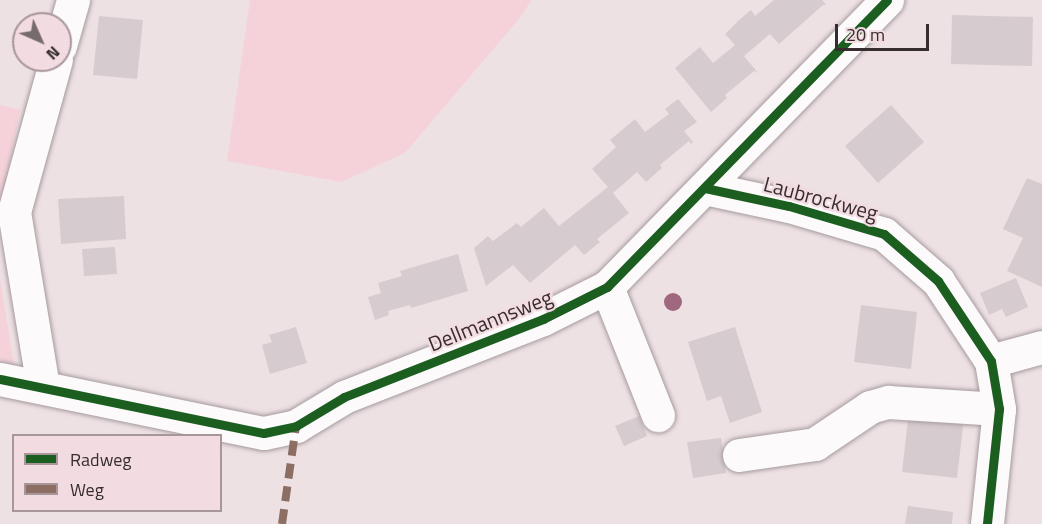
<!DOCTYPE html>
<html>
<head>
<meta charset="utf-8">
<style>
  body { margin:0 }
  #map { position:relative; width:1042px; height:524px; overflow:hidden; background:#eee1e4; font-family:"Titillium Web",sans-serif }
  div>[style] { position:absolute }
  .green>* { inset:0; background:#f5d2da }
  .building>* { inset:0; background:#d6cbce }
  .roads { filter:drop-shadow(0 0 2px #a59b9e) drop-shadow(0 0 2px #a59b9e) }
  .minor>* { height:33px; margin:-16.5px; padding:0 16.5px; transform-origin:16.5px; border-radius:16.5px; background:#fcfafb }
  .quiet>* { height:8px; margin-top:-4px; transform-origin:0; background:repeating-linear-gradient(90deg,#8d6e63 0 15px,transparent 0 23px) }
  .cycleway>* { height:9px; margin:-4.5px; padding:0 4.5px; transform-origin:4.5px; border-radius:4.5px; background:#1b5e20 }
  .trees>* { width:18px; height:18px; margin:-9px; border-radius:50%; background:#9f687f }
  span { translate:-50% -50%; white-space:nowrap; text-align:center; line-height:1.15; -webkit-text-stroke:4.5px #f3dce1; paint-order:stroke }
  .street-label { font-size:21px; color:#362d2f }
  .legend { position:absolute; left:12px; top:434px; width:210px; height:78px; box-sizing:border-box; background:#f3dce1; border:2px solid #a7969a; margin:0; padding:8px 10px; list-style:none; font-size:18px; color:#362d2f }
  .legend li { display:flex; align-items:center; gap:12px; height:30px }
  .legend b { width:30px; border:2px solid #a7969a }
  .north { position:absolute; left:12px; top:12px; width:60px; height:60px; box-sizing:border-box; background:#f3dce1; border:2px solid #a7969a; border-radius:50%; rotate:135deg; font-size:16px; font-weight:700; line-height:24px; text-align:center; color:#362d2f }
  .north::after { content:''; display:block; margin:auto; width:21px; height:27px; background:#766c6e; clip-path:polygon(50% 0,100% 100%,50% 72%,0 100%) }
  .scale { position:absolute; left:835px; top:24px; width:94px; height:27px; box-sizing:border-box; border:3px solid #362d2f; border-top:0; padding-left:8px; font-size:18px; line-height:21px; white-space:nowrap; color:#362d2f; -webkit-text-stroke:4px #f3dce1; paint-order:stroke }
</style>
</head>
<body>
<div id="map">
  <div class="green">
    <div style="clip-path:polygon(250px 0,532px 0,518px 20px,405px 153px,341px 182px,227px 161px)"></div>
    <div style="clip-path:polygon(0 105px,20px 110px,0 212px)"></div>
    <div style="clip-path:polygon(0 279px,16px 377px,0 373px)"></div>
  </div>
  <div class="building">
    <div style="clip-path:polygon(774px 0,822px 0,826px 5px,823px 5px,779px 44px,770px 34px,744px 56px,758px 73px,754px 71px,725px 95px,727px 98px,711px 112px,675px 68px,700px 47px,713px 63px,735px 45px,725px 34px,738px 21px,751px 10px,755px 16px)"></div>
    <div style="clip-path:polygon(952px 15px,1033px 17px,1032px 66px,951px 64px)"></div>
    <div style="clip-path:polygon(99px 16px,143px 20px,137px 79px,93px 75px)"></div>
    <div style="clip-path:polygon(678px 99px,697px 122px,684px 131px,693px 142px,691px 144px,689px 141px,660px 165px,662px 168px,646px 182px,637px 172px,613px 193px,629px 213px,597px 239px,600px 242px,584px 255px,575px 245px,530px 283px,513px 265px,486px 286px,474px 248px,488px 236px,493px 241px,517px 223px,521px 227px,544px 208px,559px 226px,608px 187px,592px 169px,616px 147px,610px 140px,635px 119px,645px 132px,669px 114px,665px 109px)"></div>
    <div style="clip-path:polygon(891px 105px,924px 142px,878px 183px,845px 146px)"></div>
    <div style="clip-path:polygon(1027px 178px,1042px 184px,1042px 287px,1007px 271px,1023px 238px,1003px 229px)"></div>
    <div style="clip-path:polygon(124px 196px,126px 239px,61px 244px,58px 199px)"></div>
    <div style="clip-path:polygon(115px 247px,117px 274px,84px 276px,82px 249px)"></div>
    <div style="clip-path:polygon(458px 254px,468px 291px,411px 308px,410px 305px,388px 311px,389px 315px,375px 320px,368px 297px,381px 293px,378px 283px,402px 276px,400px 271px)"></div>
    <div style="clip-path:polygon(1016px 278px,1028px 307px,1006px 317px,1002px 309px,989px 315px,980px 293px)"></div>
    <div style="clip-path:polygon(861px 305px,917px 312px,911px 369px,854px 362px)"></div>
    <div style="clip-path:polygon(296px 327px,307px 363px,270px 374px,262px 345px,272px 342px,269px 335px)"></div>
    <div style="clip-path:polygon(735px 327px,762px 412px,730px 423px,721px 396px,707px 401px,688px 342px)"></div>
    <div style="clip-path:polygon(909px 411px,964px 418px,957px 478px,902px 472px)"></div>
    <div style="clip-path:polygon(639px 416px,647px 436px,624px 446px,615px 426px)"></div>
    <div style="clip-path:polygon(721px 438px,726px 473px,693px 478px,687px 442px)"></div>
    <div style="clip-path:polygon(908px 506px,953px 512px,952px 524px,905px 524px)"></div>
  </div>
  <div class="roads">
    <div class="minor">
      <div style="left:60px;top:46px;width:48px;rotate:-74.2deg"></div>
      <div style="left:705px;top:188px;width:86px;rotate:12.1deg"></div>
      <div style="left:789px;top:206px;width:99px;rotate:16.4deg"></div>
      <div style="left:884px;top:234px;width:72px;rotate:41deg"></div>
      <div style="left:938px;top:281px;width:96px;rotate:56.5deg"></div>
      <div style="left:991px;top:361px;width:49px;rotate:80.5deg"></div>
      <div style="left:999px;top:409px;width:116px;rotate:96deg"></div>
      <div style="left:607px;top:287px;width:138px;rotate:68.3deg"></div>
      <div style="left:991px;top:361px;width:53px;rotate:-15.4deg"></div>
      <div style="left:0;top:379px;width:269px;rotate:11.6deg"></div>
      <div style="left:264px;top:433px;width:33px;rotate:-12deg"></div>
      <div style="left:296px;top:426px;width:56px;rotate:-31.1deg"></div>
      <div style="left:344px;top:397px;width:214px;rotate:-21.4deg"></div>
      <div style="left:543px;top:319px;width:72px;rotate:-26.6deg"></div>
      <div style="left:607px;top:287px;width:401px;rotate:-45.7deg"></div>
      <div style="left:43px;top:387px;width:177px;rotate:-99.4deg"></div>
      <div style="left:14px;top:212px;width:158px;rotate:-74.6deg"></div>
      <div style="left:739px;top:455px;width:77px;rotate:-8.2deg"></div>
      <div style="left:815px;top:444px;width:66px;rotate:-33.9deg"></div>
      <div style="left:870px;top:407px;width:19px;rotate:-16deg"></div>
      <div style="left:888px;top:402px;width:111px;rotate:3.6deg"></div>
    </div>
  </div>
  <div class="quiet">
    <div style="left:282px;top:524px;width:99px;rotate:-81.9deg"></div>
  </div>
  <div class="cycleway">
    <div style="left:705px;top:188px;width:86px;rotate:12.1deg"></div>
    <div style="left:789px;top:206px;width:99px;rotate:16.4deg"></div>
    <div style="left:884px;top:234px;width:72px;rotate:41deg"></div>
    <div style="left:938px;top:281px;width:96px;rotate:56.5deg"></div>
    <div style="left:991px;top:361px;width:49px;rotate:80.5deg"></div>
    <div style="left:999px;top:409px;width:116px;rotate:96deg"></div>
    <div style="left:0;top:379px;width:269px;rotate:11.6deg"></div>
    <div style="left:264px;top:433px;width:33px;rotate:-12deg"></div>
    <div style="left:296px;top:426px;width:56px;rotate:-31.1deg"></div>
    <div style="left:344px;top:397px;width:214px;rotate:-21.4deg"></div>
    <div style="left:543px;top:319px;width:72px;rotate:-26.6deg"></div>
    <div style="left:607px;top:287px;width:401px;rotate:-45.7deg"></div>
  </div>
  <div class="trees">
    <div style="left:673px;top:302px"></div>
  </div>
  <div class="street-label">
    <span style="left:821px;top:198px;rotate:15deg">Laubrockweg</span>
    <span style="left:490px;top:320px;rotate:-22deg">Dellmannsweg</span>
  </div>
  <ul class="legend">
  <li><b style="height:8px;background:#1b5e20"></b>Radweg</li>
  <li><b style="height:8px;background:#8d6e63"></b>Weg</li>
  </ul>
  <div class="north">N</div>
  <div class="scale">20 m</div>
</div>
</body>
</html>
